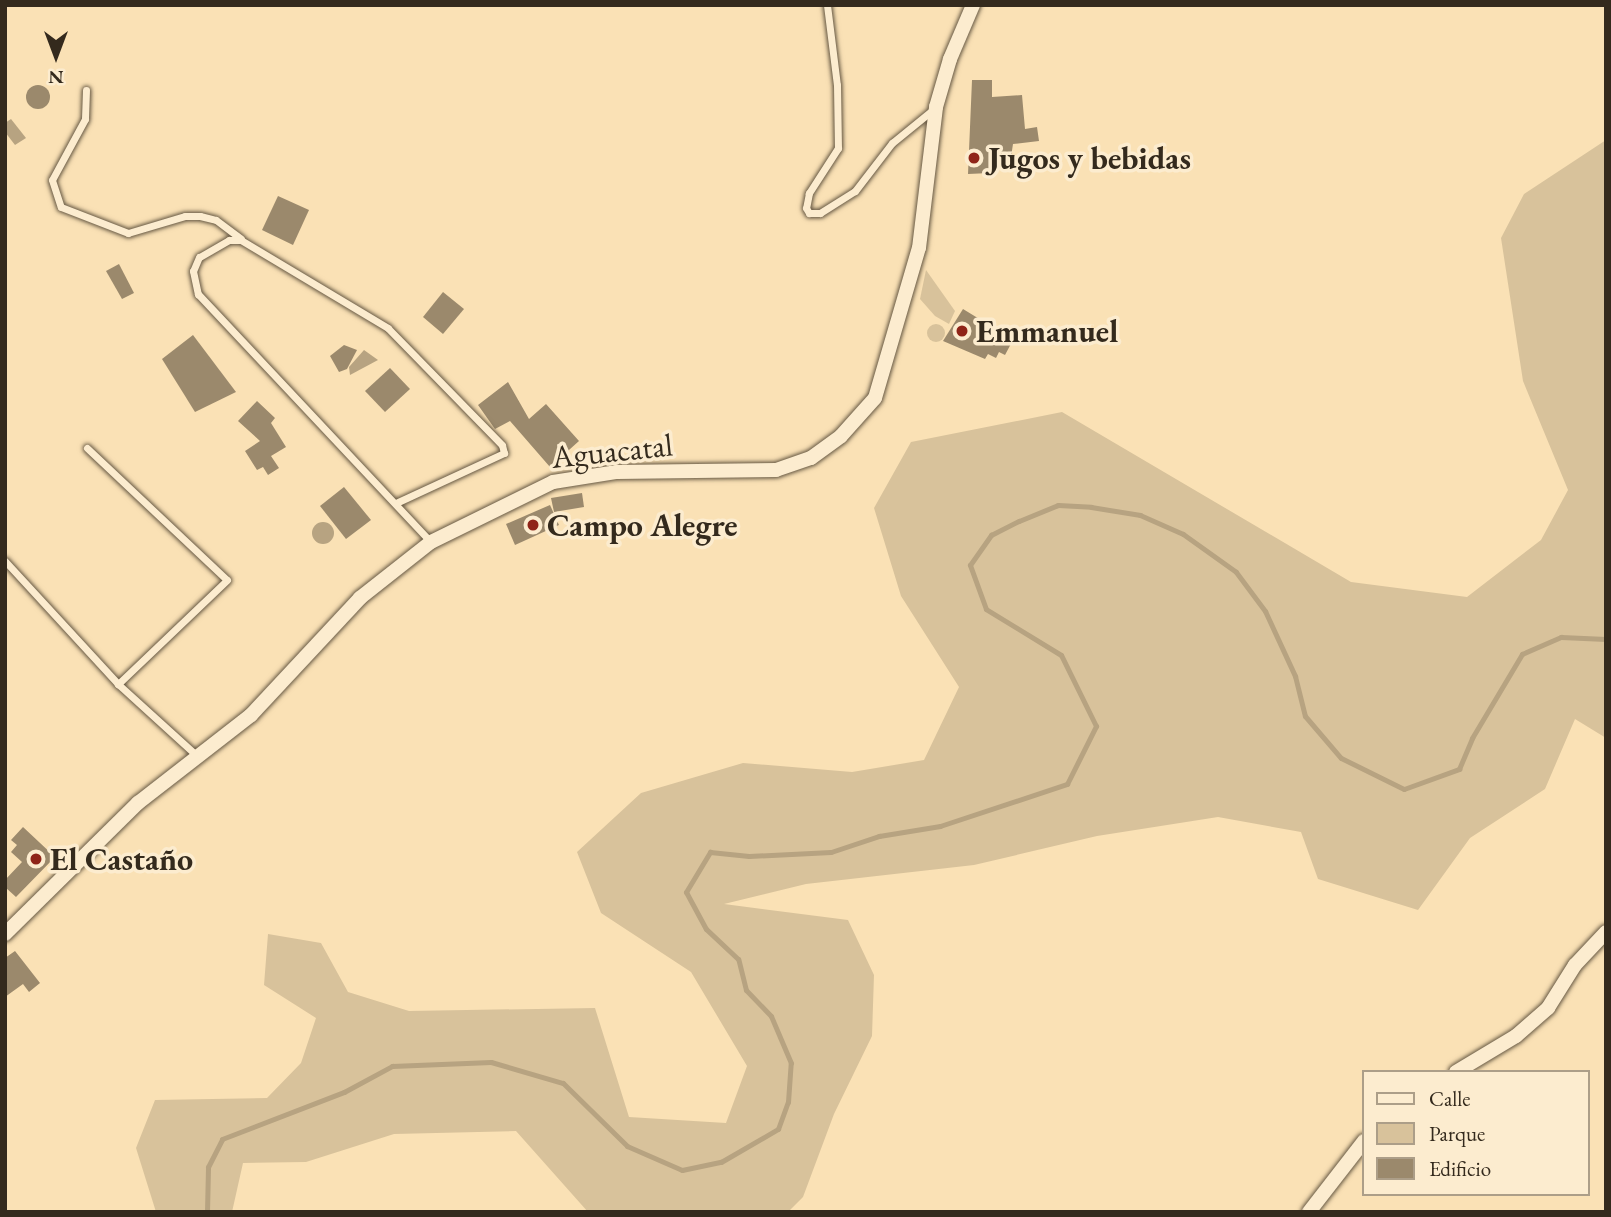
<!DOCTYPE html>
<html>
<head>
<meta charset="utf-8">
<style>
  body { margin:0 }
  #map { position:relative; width:1611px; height:1217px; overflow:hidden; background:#fae1b5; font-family:"EB Garamond",serif }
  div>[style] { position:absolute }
  .green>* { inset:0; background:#d8c29b }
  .round { border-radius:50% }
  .water>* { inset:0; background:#b7a381 }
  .stream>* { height:5px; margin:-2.5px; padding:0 2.5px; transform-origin:2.5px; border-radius:2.5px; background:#b7a381 }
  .building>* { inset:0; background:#9b896c }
  .roads { filter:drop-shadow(0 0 2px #665843) drop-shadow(0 0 2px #665843) }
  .service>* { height:7px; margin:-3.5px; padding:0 3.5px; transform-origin:3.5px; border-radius:3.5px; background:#fceccf }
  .minor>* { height:14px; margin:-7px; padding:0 7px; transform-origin:7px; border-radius:7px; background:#fceccf }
  .dots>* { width:19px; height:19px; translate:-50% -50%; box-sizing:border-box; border:4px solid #fceccf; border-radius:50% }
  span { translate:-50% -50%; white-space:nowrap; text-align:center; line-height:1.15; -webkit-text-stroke:7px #fceccf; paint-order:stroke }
  .poi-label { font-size:32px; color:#342a1d; font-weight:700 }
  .left { translate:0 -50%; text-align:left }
  .street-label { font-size:32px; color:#342a1d }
  .frame { position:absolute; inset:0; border:7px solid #342a1d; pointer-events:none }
  .legend { position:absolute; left:1362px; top:1070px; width:228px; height:126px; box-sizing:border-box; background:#fceccf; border:2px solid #ac9e88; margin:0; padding:9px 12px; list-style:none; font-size:21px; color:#342a1d }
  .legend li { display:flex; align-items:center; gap:14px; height:35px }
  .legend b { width:35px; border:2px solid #ac9e88 }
  .north { position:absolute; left:21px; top:21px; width:70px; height:70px; -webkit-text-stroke:5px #fceccf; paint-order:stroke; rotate:180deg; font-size:19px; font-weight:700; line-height:28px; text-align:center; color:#342a1d }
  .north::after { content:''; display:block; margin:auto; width:24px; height:32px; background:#342a1d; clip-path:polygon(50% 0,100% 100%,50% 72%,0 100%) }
</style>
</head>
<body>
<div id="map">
  <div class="green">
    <div style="clip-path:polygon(1606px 140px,1606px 738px,1575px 719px,1545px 789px,1470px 838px,1418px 910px,1318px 879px,1301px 832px,1218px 817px,1097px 836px,974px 865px,806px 884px,724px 904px,848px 920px,874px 975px,872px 1036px,834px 1114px,803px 1197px,788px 1212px,588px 1212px,516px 1131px,394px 1134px,306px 1162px,243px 1163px,232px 1212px,156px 1212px,136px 1148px,155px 1100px,267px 1098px,301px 1063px,316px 1018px,264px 985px,268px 934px,321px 943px,348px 992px,409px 1011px,595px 1008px,629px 1117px,726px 1123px,747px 1066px,691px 972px,601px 913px,577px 852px,641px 793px,743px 763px,852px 772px,924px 760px,959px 687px,901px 596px,874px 508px,911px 442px,1062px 412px,1351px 582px,1467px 597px,1541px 540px,1568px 490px,1523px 381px,1501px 238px,1524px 194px)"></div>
    <div style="clip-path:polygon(926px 270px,955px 311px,949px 324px,935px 316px,920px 299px)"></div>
    <div class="round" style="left:927px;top:324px;width:18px;height:18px"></div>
  </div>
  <div class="water">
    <div style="clip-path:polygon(11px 119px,26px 138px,15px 145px,5px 132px,5px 123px)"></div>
    <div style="clip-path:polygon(364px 350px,378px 360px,350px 375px,349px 367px)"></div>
    <div class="round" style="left:312px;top:522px;width:22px;height:22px"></div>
  </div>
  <div class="stream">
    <div style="left:207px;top:1212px;width:45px;rotate:-88.7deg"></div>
    <div style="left:208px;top:1167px;width:31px;rotate:-63deg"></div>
    <div style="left:222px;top:1139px;width:131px;rotate:-21.1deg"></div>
    <div style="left:344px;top:1092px;width:55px;rotate:-28.4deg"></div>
    <div style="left:392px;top:1066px;width:99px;rotate:-2.3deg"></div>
    <div style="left:491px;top:1062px;width:75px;rotate:16.3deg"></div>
    <div style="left:563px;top:1083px;width:90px;rotate:44.5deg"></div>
    <div style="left:627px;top:1146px;width:60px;rotate:23.6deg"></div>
    <div style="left:682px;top:1170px;width:40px;rotate:-12deg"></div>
    <div style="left:721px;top:1162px;width:66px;rotate:-30.1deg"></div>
    <div style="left:778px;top:1129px;width:29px;rotate:-70deg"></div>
    <div style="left:788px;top:1102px;width:39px;rotate:-86deg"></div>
    <div style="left:791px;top:1063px;width:51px;rotate:-113.1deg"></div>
    <div style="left:771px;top:1016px;width:36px;rotate:-134deg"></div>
    <div style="left:746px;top:990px;width:32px;rotate:-104deg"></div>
    <div style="left:738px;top:959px;width:44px;rotate:-136.8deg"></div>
    <div style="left:706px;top:929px;width:42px;rotate:-118.4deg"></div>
    <div style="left:686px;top:892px;width:47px;rotate:-59deg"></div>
    <div style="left:710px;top:852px;width:39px;rotate:6deg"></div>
    <div style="left:749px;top:856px;width:82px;rotate:-2.8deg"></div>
    <div style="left:831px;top:852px;width:51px;rotate:-18.4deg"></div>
    <div style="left:879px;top:836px;width:62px;rotate:-9.3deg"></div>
    <div style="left:940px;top:826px;width:134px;rotate:-18.3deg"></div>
    <div style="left:1067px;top:784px;width:65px;rotate:-63.4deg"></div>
    <div style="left:1096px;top:726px;width:79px;rotate:-116.2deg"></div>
    <div style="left:1061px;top:655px;width:88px;rotate:-148.5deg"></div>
    <div style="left:986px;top:609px;width:47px;rotate:-110deg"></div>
    <div style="left:970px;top:565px;width:37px;rotate:-55deg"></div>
    <div style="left:991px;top:535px;width:31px;rotate:-27deg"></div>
    <div style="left:1019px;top:521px;width:42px;rotate:-22.3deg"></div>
    <div style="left:1058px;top:505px;width:33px;rotate:3deg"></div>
    <div style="left:1091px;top:507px;width:50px;rotate:9.3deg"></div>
    <div style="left:1140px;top:515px;width:47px;rotate:23.8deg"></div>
    <div style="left:1183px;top:534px;width:65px;rotate:35.6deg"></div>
    <div style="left:1236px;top:572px;width:49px;rotate:53.4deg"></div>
    <div style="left:1265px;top:611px;width:72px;rotate:65.2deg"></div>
    <div style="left:1295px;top:676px;width:41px;rotate:76deg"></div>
    <div style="left:1305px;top:716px;width:55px;rotate:49.4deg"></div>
    <div style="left:1341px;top:758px;width:70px;rotate:26.2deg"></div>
    <div style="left:1404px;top:789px;width:59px;rotate:-20deg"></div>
    <div style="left:1459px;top:769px;width:34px;rotate:-67deg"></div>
    <div style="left:1472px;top:738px;width:98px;rotate:-59.2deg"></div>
    <div style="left:1522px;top:654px;width:43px;rotate:-23.6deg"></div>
    <div style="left:1561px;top:637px;width:45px;rotate:2.5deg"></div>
  </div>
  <div class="building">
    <div style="clip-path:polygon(972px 80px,992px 80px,992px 97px,1022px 95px,1025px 129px,1037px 127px,1039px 141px,1013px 144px,1009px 170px,989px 165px,990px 173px,968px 174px)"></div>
    <div class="round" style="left:26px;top:85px;width:24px;height:24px"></div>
    <div style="clip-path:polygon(278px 196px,309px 210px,293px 245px,262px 230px)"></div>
    <div style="clip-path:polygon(119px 264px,134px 293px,122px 299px,106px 271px)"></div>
    <div style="clip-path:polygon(443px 292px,464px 309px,443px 334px,423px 317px)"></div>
    <div style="clip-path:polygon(963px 309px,981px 320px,979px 324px,1013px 340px,1005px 355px,999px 352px,996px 358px,988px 354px,985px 359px,943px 341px)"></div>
    <div style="clip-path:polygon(193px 335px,236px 392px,195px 412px,162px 359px)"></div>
    <div style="clip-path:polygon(344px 345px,357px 350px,347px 369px,339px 372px,330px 356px)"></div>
    <div style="clip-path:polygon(390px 368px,410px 389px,385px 412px,365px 391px)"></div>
    <div style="clip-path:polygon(508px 382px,529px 419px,546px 404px,579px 441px,550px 467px,510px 421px,495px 429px,478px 405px)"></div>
    <div style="clip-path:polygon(257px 401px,275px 418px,271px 423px,286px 447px,271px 456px,279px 468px,268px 475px,263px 467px,257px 470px,245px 451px,260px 441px,238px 421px)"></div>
    <div style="clip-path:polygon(344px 487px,371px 520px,346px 539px,320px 506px)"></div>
    <div style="clip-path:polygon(582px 493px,584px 507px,554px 512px,551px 498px)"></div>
    <div style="clip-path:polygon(550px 505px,559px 525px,515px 545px,506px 524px)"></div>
    <div style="clip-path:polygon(23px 827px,55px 857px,16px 897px,5px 887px,5px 880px,22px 862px,11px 852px,17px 845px,11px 840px)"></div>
    <div style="clip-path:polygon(15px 951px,40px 983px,29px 992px,23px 984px,5px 997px,5px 958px)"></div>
  </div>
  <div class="roads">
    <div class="service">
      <div style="left:827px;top:5px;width:81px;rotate:82.9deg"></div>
      <div style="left:837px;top:85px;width:63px;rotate:89.1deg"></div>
      <div style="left:838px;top:148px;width:54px;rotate:122.8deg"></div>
      <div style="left:809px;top:193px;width:15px;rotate:101deg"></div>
      <div style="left:806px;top:208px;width:6px;rotate:59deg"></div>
      <div style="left:809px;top:213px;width:11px"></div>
      <div style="left:820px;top:213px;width:41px;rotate:-32.2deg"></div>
      <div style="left:855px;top:191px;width:61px;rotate:-52.4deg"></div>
      <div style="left:892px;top:143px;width:55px;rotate:-39.1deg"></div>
      <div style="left:86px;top:90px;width:29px;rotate:92deg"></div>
      <div style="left:85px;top:119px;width:69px;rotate:118.4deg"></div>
      <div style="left:52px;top:180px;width:28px;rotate:72deg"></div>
      <div style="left:61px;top:207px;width:72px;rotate:21.2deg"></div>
      <div style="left:128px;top:233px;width:59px;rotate:-16.6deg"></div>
      <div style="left:185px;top:216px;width:15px"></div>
      <div style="left:200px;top:216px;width:16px;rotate:14deg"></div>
      <div style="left:216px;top:220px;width:31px;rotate:37deg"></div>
      <div style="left:87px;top:448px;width:192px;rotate:43.3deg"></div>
      <div style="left:227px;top:580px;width:151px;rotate:136.3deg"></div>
      <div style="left:398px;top:502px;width:117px;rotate:-24.8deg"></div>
      <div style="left:504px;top:453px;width:8px;rotate:-104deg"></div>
      <div style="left:502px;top:445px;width:163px;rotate:-134.3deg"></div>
      <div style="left:388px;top:328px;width:171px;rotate:-149.1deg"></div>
      <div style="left:241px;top:240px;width:12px;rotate:180deg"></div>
      <div style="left:229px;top:240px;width:34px;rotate:150deg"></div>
      <div style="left:199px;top:257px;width:15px;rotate:113deg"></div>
      <div style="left:193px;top:271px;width:24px;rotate:78deg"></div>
      <div style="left:198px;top:294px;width:340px;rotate:46.8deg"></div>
      <div style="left:5px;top:561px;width:167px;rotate:47.4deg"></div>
      <div style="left:118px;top:684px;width:105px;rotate:42.3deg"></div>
    </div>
    <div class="minor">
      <div style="left:5px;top:934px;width:187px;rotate:-44.6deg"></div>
      <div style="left:138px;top:803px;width:143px;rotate:-37.9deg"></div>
      <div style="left:251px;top:715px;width:160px;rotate:-47deg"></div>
      <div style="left:360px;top:598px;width:90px;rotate:-38.3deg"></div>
      <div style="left:431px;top:542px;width:136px;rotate:-26.2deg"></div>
      <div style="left:553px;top:482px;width:65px;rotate:-8.9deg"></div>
      <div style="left:617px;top:472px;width:159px;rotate:-0.7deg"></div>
      <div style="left:776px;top:470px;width:37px;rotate:-19deg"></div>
      <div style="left:811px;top:458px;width:37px;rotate:-36deg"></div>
      <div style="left:841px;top:436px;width:51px;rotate:-48.2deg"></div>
      <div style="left:875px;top:398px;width:156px;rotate:-73.7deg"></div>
      <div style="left:919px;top:248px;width:142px;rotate:-83.1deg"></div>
      <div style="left:936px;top:107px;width:50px;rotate:-73.7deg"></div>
      <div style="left:950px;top:59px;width:59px;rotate:-66.9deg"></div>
      <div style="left:1456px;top:1072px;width:70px;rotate:-31deg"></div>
      <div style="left:1516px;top:1036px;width:43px;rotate:-41.2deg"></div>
      <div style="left:1548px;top:1008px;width:51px;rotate:-57.9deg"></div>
      <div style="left:1575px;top:965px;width:45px;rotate:-46.8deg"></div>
      <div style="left:1309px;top:1212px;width:90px;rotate:-52.2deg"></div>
    </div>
  </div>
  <div class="dots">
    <div style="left:974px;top:158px;background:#8f2418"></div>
    <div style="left:962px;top:331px;background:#8f2418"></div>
    <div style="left:533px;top:525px;background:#8f2418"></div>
    <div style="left:36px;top:859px;background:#8f2418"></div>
  </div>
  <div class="poi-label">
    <span class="left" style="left:988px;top:158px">Jugos y bebidas</span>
    <span class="left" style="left:976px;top:331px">Emmanuel</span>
    <span class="left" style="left:547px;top:525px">Campo Alegre</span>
    <span class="left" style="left:50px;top:859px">El Castaño</span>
  </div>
  <div class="street-label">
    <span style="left:612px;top:451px;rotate:-6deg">Aguacatal</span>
  </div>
  <div class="frame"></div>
  <ul class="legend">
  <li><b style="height:9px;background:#fceccf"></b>Calle</li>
  <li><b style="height:19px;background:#d8c29b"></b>Parque</li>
  <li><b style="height:19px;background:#9b896c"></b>Edificio</li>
  </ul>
  <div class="north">N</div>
</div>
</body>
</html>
